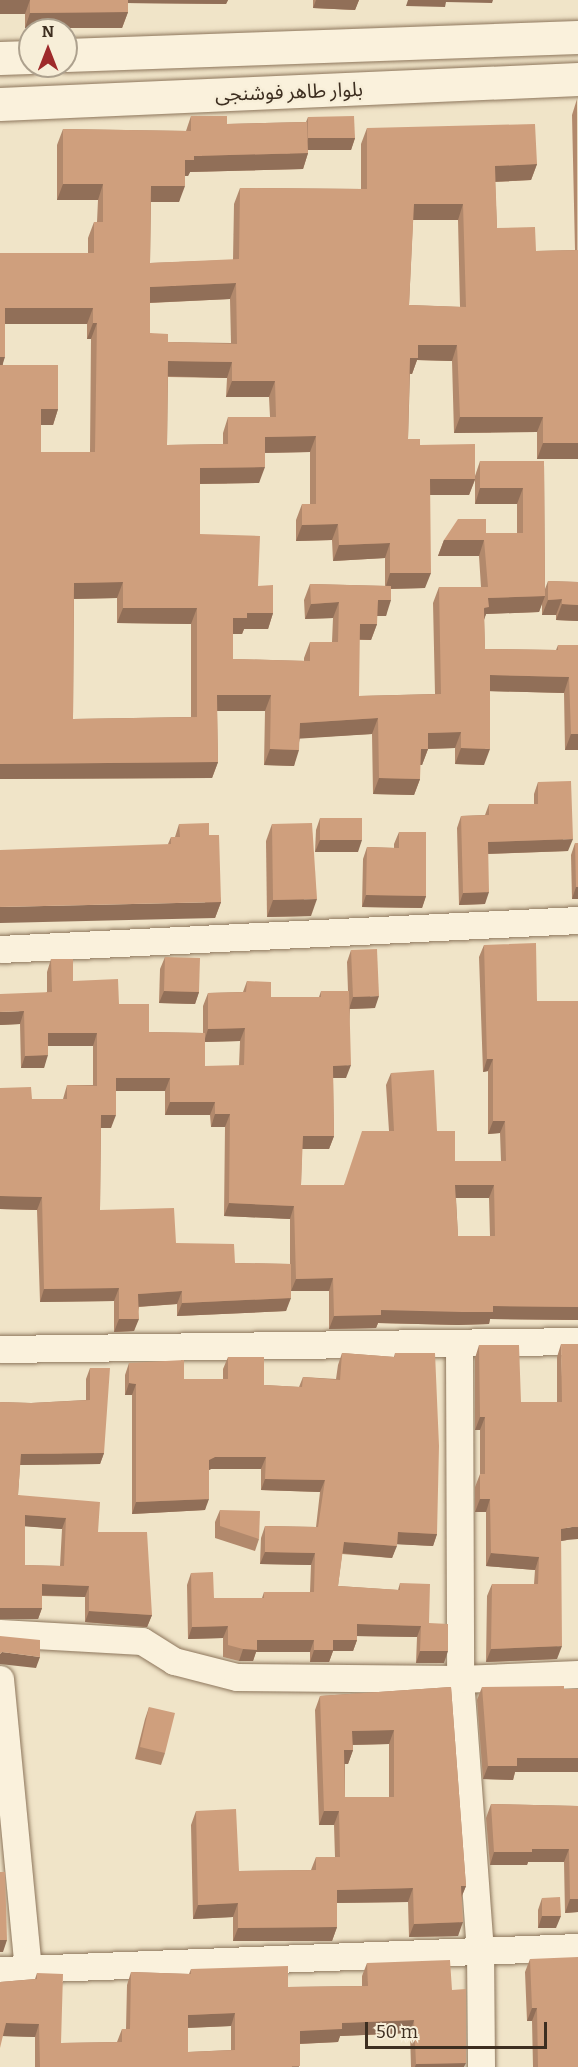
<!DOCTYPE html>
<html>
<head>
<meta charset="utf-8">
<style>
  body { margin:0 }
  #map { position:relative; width:578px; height:2067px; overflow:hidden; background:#f0e4c8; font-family:Bitter,"Noto Sans Arabic",serif }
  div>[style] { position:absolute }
  .roads { filter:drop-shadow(0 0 2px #8d765c) drop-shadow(0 0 2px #8d765c) }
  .minor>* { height:27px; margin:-13.5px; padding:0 13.5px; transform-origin:13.5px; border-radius:13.5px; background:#faf1dc }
  .tertiary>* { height:33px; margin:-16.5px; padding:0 16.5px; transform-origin:16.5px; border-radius:16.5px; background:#faf1dc }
  .wall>* { inset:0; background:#b2896c }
  .shaded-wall>* { inset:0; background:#916f58 }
  .building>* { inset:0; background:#cf9f7d }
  span { translate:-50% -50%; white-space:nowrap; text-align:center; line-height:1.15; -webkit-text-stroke:5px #f7eed8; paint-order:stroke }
  .street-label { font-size:20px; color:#3d2e20 }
  .north { position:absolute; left:18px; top:18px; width:60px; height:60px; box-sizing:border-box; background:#f7eed8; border:2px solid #ada18e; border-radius:50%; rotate:0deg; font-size:16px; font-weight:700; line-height:24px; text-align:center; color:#3d2e20 }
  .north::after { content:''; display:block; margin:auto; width:21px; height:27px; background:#9e2a2b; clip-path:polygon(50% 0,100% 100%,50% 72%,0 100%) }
  .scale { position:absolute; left:365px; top:2022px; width:182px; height:27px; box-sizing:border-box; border:3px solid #3d2e20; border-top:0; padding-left:8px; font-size:18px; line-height:21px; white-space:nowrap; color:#3d2e20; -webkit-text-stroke:4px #f7eed8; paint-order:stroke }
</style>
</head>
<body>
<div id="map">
  <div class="roads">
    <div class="minor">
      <div style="left:0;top:949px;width:579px;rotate:-2.87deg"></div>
      <div style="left:459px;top:1345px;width:334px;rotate:89.8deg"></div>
      <div style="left:460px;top:1679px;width:272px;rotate:85.8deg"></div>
      <div style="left:480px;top:1950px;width:117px;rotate:89.5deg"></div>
      <div style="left:0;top:1349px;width:578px;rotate:-0.79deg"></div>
      <div style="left:0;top:1633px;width:142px;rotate:3.2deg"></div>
      <div style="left:142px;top:1641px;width:38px;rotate:32deg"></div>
      <div style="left:174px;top:1661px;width:65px;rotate:14.3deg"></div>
      <div style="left:237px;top:1677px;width:223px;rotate:0.5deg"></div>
      <div style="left:460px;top:1679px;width:118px;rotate:-2.4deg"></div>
      <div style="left:0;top:1679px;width:292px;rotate:84.5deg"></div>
      <div style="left:0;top:1970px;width:578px;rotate:-2.28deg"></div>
    </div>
    <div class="tertiary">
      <div style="left:66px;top:55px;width:512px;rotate:-2.01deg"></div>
      <div style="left:0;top:58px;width:30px;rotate:-2deg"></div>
      <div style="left:0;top:104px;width:579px;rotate:-2.48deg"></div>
    </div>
  </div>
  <div class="wall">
    <div style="clip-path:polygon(0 0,228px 0,226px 4px,128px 3px,128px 12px,122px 28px,25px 28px,25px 14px,0 14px)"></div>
    <div style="clip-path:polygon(313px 0,359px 0,355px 10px,313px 8px)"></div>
    <div style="clip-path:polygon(evenodd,577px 99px,578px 459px,537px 459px,537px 432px,454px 433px,452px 361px,417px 360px,412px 374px,410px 374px,408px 439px,475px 476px,480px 461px,544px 461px,545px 589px,548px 581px,578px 582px,578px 621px,556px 620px,556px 615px,542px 615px,542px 603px,539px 612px,486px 614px,484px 619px,485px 649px,556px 650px,558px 645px,578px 645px,578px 750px,565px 750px,564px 693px,490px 691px,484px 765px,455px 764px,455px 748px,428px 749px,422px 765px,420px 765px,420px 779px,414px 795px,373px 794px,372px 734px,300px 738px,294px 766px,264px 765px,265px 711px,217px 711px,218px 762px,212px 778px,0 779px,0 253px,88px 253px,88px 238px,94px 222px,97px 222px,98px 200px,57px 200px,57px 145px,63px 129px,186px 131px,191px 116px,227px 124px,306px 122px,308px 117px,355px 138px,351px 150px,308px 150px,308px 153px,303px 169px,190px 172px,188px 176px,185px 176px,179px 202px,151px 202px,150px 263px,233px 260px,234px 204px,240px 188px,361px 189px,361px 144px,367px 128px,537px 164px,531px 180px,495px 182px,497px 228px,536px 251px,575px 250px,572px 115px,577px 99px,413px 220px,458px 220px,460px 307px,409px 305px,413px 220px,577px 99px,230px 299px,231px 343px,168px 342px,150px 333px,150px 303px,230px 299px,577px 99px,5px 324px,87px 324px,87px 339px,91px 339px,90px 452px,41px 452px,41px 425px,53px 425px,58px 409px,3px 365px,5px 324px,577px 99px,168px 377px,227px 378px,226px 397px,269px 397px,270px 417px,228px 417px,223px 433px,223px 444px,167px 445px,168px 377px,577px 99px,310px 452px,310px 504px,302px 504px,296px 520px,296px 541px,332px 540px,333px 561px,385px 558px,385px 586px,310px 584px,304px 600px,305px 619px,333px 618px,332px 642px,310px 642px,304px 658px,304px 661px,233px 659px,233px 634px,242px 634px,244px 629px,268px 629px,273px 613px,258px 586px,200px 534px,200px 484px,259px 483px,265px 453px,310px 452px,577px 99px,475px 480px,475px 504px,517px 504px,517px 533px,486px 533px,444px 540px,438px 556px,479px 556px,481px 587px,439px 587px,433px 603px,435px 694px,359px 696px,359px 640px,371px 640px,377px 624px,377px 616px,386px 616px,391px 589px,425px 588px,430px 495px,469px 495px,475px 480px,577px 99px,117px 598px,117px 623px,191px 624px,191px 717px,73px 719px,74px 599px,117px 598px)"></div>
    <div style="clip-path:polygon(538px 782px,568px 851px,488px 854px,485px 904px,459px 905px,457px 828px,461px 816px,485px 815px,489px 804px,534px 804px,534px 794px)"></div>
    <div style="clip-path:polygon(320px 818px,358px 852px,315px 852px,316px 830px)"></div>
    <div style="clip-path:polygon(179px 824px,209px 835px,221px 902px,215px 918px,168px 844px,171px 837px,175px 837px)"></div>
    <div style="clip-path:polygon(272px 824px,311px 916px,267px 917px,266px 841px)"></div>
    <div style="clip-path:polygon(399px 832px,426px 896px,422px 908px,362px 907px,363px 859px,367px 847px,394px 848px,394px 844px)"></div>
    <div style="clip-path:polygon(575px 843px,578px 843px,578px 899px,572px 899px,571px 855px)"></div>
    <div style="clip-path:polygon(evenodd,484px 945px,537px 1001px,578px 1001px,578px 1320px,490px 1319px,489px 1324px,458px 1325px,378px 1323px,376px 1328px,329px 1329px,329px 1291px,291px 1291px,286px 1311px,177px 1316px,177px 1304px,139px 1307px,134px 1331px,114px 1332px,114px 1301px,40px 1302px,37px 1210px,0 1209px,0 1088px,32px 1099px,63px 1099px,67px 1085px,93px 1085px,93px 1046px,48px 1046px,44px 1068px,21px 1068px,20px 1024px,0 1025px,47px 992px,47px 972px,51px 959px,73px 981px,119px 1004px,149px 1032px,203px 1033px,203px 1006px,208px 993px,243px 992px,247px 981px,271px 997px,319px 997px,321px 991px,348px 991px,347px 962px,351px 950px,375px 1008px,350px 1009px,346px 1078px,333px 1078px,334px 1136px,329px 1149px,302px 1149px,301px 1185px,344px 1185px,389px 1131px,386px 1085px,391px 1073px,437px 1131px,455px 1161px,501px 1161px,500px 1133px,488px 1134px,488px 1071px,483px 1072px,479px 957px,484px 945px,240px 1041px,239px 1066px,205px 1066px,205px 1042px,240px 1041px,484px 945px,116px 1091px,165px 1091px,165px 1115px,210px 1115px,211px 1127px,225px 1127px,224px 1216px,290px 1219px,290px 1264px,235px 1263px,176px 1243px,100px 1210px,101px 1128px,111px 1128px,116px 1091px,484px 945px,456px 1198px,489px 1198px,490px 1236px,458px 1236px,456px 1198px)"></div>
    <div style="clip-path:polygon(165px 957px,199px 992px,195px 1004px,159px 1003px,160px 969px)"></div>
    <div style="clip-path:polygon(561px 1344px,567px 1540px,561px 1541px,557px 1659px,486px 1662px,487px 1596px,492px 1584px,534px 1584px,535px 1570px,486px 1566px,486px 1512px,475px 1512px,475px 1487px,480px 1474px,480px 1430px,475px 1430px,475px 1358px,479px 1345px,521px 1402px,557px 1402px,557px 1357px)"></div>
    <div style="clip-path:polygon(342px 1353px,394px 1357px,395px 1353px,437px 1534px,433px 1546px,397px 1544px,392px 1558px,342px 1554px,338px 1586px,398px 1590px,400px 1583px,429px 1623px,444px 1663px,416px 1663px,417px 1637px,357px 1636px,357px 1640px,353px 1651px,333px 1651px,329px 1662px,310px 1662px,310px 1652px,256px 1652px,253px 1661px,239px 1661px,223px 1657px,223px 1638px,188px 1639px,187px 1585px,191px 1573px,214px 1598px,262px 1598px,264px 1592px,310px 1592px,311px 1565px,260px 1564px,261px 1538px,265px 1526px,316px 1527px,320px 1492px,261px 1490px,261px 1469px,211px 1469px,209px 1470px,205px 1510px,132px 1514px,132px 1395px,125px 1395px,125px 1375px,129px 1363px,184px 1379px,223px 1379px,223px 1369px,228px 1357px,264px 1385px,299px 1387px,303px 1377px,336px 1379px,338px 1365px)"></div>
    <div style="clip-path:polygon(evenodd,90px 1368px,104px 1453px,100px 1464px,20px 1465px,18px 1495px,98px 1532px,152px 1615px,147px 1627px,85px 1622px,85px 1597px,42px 1596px,42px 1608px,38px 1619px,0 1619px,0 1402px,31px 1403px,86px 1400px,86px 1379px,90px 1368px,25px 1526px,62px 1529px,60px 1566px,25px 1565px,25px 1526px)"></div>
    <div style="clip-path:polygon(220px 1510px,259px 1539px,255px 1551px,215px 1538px,215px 1522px)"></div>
    <div style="clip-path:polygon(evenodd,451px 1687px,466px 1886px,462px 1896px,458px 1936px,409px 1937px,408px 1902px,337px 1903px,337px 1927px,332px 1941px,233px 1941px,233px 1917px,193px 1919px,191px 1825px,196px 1811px,239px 1871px,311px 1870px,316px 1857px,335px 1857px,334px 1825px,319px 1825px,315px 1710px,320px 1696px,451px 1687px,389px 1744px,389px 1797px,345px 1797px,345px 1764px,348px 1764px,353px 1750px,353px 1745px,389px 1744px)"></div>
    <div style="clip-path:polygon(482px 1687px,515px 1772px,513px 1780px,483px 1779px,477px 1700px)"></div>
    <div style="clip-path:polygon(149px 1707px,165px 1753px,161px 1765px,135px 1759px,145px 1719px)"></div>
    <div style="clip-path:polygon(491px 1804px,578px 1806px,578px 1912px,565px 1913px,564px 1862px,528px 1862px,527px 1865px,490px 1865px,486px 1818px)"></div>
    <div style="clip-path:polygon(542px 1898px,556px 1928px,538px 1928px,538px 1910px)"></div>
    <div style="clip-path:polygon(530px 1959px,578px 2067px,533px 2067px,532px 2021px,527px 2021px,525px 1972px)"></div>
    <div style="clip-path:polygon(evenodd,367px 1963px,452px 1990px,464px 2067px,411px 2067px,410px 2033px,340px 2036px,338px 2042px,300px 2044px,299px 2067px,35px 2067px,35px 2037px,3px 2036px,0 1982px,35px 1979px,37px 1973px,61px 2043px,117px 2042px,122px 2029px,126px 2029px,127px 1985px,131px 1972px,189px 1974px,191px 1969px,288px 1987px,362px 1986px,362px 1976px,367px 1963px,231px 2026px,231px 2050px,188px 2052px,188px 2028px,231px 2026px)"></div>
  </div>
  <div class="shaded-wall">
    <div style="clip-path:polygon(0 0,30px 0,25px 14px,0 14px)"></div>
    <div style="clip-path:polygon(123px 0,228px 0,226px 4px,122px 3px)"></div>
    <div style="clip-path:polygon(316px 0,359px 0,355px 10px,313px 8px)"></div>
    <div style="clip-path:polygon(408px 0,493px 0,492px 3px,446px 2px,445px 7px,406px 6px)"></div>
    <div style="clip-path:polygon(128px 12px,122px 28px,25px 28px,30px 13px)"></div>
    <div style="clip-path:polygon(308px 138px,355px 138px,351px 150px,304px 150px)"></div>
    <div style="clip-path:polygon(308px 153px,303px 169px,190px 172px,188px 176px,180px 176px,185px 160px,194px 156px)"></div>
    <div style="clip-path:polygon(537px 164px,531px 180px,489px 182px,495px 166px)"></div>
    <div style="clip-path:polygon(63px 184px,103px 184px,98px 200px,57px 200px)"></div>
    <div style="clip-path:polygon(151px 186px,185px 186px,179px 202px,146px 202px)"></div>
    <div style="clip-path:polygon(414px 204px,463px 204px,458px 220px,408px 220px)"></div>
    <div style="clip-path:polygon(236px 283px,230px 299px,144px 303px,150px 287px)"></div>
    <div style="clip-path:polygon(5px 308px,93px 308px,87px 324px,0 324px)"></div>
    <div style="clip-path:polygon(93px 323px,97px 323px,91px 339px,87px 339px)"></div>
    <div style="clip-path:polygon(418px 345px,457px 345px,452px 361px,417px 360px,412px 374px,404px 373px,410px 358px)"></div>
    <div style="clip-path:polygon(0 357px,5px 357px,0 372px)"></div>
    <div style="clip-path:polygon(168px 361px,232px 362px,227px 378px,162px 376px)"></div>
    <div style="clip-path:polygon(232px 381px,275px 381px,269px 397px,226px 397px)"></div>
    <div style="clip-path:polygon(41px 409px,58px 409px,53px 425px,35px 425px)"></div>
    <div style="clip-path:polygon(460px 417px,543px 417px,537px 432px,454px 433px)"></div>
    <div style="clip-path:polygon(316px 436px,310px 452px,259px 453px,265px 437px)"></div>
    <div style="clip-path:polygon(543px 443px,578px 443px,578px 459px,537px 459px)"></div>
    <div style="clip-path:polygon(265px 467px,259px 483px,194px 484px,200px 468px)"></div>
    <div style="clip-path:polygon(430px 479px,475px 479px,469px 495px,424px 495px)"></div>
    <div style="clip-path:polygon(480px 488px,523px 488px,517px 504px,475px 504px)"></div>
    <div style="clip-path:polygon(338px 524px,332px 540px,296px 541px,302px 525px)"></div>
    <div style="clip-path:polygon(444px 540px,484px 540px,479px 556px,438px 556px)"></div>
    <div style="clip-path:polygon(390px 543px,385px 558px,333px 561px,339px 545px)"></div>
    <div style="clip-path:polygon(390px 573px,431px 573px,425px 588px,385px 589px)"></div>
    <div style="clip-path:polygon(123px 582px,117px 598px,68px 599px,74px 583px)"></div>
    <div style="clip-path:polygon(545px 596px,539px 612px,486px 614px,483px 623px,479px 623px,488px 598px)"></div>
    <div style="clip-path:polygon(562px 599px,556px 615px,542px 615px,548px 600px)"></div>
    <div style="clip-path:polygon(378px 600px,391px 600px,386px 616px,372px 616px)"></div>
    <div style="clip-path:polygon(339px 602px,333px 618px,305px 619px,311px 604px)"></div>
    <div style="clip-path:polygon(562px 604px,578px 605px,578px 621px,556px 620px)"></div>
    <div style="clip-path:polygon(123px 608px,197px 608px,191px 624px,117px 623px)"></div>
    <div style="clip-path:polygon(247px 613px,273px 613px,268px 629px,244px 629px,242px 634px,227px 634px,233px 618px)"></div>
    <div style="clip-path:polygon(360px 624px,377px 624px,371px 640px,354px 639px)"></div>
    <div style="clip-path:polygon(490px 675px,569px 677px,564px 693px,484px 691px)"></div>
    <div style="clip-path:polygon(217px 695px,271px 695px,265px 711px,211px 711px)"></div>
    <div style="clip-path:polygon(378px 718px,372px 734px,294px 739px,300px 723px)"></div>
    <div style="clip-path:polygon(461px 732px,455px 748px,422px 749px,428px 733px)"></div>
    <div style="clip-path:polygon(571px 734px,578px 734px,578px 750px,565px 750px)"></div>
    <div style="clip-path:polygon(461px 748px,490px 749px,484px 765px,455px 764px)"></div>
    <div style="clip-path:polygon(270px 749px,299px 750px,294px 766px,264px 765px)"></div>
    <div style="clip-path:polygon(421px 749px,428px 749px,422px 765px,415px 765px)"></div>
    <div style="clip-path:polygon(218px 762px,212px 778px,0 779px,0 764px)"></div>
    <div style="clip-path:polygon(379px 778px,420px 779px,414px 795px,373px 794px)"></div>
    <div style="clip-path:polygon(573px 839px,568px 851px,483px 854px,488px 842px)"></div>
    <div style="clip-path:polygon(320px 840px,362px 840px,358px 852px,315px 852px)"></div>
    <div style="clip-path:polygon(576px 887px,578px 887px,578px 899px,572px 899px)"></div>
    <div style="clip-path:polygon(489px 892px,485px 904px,459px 905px,463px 893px)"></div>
    <div style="clip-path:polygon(366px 895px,426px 896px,422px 908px,362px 907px)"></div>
    <div style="clip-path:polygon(317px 899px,311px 916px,267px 917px,273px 900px)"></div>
    <div style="clip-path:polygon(221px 902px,215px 918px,0 923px,0 907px)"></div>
    <div style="clip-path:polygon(164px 991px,199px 992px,195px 1004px,159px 1003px)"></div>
    <div style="clip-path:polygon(379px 996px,375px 1008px,349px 1009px,353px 997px)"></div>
    <div style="clip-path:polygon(24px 1011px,20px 1024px,0 1025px,0 1012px)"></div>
    <div style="clip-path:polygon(245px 1028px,240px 1041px,204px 1042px,208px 1029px)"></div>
    <div style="clip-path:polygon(48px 1033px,97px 1033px,93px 1046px,43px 1046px)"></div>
    <div style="clip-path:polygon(48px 1055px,44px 1068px,21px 1068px,25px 1056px)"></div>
    <div style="clip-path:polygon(487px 1059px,493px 1059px,488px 1071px,483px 1072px)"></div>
    <div style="clip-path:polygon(351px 1065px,346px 1078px,329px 1078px,333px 1066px)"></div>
    <div style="clip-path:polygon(116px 1078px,170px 1078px,165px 1091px,111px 1091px)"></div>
    <div style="clip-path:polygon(170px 1102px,215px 1102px,210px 1115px,165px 1115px)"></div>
    <div style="clip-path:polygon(215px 1114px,230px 1114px,225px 1127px,211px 1127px)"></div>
    <div style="clip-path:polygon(101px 1115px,116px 1115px,111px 1128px,96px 1128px)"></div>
    <div style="clip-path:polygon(493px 1121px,505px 1121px,500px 1133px,488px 1134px)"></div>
    <div style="clip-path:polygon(303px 1136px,334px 1136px,329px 1149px,298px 1149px)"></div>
    <div style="clip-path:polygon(455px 1185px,494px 1185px,489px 1198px,451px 1198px)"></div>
    <div style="clip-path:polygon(0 1196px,42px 1197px,37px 1210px,0 1209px)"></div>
    <div style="clip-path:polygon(229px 1203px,294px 1206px,290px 1219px,224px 1216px)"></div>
    <div style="clip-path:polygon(333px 1278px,329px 1291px,291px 1291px,296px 1279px)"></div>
    <div style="clip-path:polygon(119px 1288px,114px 1301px,40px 1302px,44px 1289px)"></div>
    <div style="clip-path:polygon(182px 1291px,177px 1304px,134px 1307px,138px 1294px)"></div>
    <div style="clip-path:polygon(291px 1298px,286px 1311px,177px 1316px,182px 1303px)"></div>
    <div style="clip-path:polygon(493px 1306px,578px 1307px,578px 1320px,490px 1319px,489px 1324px,458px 1325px,378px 1323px,376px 1328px,329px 1329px,334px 1316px,381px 1310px)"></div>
    <div style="clip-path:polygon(119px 1319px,139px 1319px,134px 1331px,114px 1332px)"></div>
    <div style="clip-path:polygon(129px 1383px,136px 1384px,132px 1395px,125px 1395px)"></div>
    <div style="clip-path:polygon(480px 1417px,485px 1417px,480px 1430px,475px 1430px)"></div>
    <div style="clip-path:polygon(104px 1453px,100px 1464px,17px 1465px,21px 1454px)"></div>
    <div style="clip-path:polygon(215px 1457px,266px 1457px,261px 1469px,211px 1469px,205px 1472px,209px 1460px)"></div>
    <div style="clip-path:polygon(265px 1479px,325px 1480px,320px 1492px,261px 1490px)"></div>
    <div style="clip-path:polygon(209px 1499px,205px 1510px,132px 1514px,136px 1502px)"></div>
    <div style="clip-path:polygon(480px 1499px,490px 1499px,486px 1512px,475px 1512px)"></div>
    <div style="clip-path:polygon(25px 1515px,66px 1518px,62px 1529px,21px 1526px)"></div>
    <div style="clip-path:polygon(572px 1527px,578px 1527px,578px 1539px,567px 1540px,556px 1542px,561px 1529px)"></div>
    <div style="clip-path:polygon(398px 1532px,437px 1534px,433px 1546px,393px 1544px)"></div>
    <div style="clip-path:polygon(344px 1542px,397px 1546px,392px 1558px,340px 1553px)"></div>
    <div style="clip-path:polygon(265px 1552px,315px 1553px,311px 1565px,260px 1564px)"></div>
    <div style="clip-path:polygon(491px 1553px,539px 1557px,535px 1570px,486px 1566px)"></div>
    <div style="clip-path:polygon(42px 1584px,89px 1586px,85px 1597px,38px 1595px)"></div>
    <div style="clip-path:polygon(0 1608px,42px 1608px,38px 1619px,0 1619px)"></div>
    <div style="clip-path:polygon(89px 1611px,152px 1615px,147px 1627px,85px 1622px)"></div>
    <div style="clip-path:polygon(357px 1624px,421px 1626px,417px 1637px,353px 1636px)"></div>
    <div style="clip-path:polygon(228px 1626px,223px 1638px,188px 1639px,192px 1627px)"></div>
    <div style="clip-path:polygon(257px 1640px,314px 1640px,310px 1652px,256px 1652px,253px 1661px,239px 1661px,243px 1649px)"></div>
    <div style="clip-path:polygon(333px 1640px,357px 1640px,353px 1651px,333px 1651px,329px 1662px,310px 1662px,314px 1650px)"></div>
    <div style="clip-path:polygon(562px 1646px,557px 1659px,486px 1662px,491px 1649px)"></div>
    <div style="clip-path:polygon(420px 1651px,448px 1651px,444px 1663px,416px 1663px)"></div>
    <div style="clip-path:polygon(2px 1652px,40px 1657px,36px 1668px,0 1664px,0 1654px)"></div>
    <div style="clip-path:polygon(394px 1730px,389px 1744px,347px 1745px,352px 1731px)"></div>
    <div style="clip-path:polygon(344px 1750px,353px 1750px,348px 1764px,339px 1764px)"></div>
    <div style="clip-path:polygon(517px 1758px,578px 1758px,578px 1772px,515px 1772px,513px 1780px,483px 1779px,488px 1766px)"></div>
    <div style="clip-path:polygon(324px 1811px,339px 1811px,334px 1825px,319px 1825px)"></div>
    <div style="clip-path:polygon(532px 1849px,569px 1849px,564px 1862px,528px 1862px,527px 1865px,490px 1865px,494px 1852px)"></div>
    <div style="clip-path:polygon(461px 1886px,466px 1886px,460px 1900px)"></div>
    <div style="clip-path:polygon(413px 1888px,408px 1902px,332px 1903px,337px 1890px)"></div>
    <div style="clip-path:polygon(570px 1899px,578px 1899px,578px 1912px,565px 1913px)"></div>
    <div style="clip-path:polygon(238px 1903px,233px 1917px,193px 1919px,198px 1905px)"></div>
    <div style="clip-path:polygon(542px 1916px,561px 1916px,556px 1928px,538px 1928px)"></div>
    <div style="clip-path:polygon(463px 1922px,458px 1936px,409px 1937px,414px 1924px)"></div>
    <div style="clip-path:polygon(337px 1927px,332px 1941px,233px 1941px,238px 1928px)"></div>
    <div style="clip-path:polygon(0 1940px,7px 1940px,3px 1952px,0 1952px)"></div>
    <div style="clip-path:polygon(532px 2008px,537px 2008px,532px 2021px,527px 2021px)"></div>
    <div style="clip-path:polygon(235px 2013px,231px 2026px,183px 2028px,188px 2015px)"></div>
    <div style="clip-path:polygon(414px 2020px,410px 2033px,340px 2036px,338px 2042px,295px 2044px,300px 2031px,342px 2023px)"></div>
    <div style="clip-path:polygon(6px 2023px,39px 2024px,35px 2037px,1px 2036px)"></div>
    <div style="clip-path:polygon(466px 2063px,464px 2067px,415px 2067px,416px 2064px)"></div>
  </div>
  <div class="building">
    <div style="clip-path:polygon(30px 0,128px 0,128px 12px,30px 13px)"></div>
    <div style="clip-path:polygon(evenodd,191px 116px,227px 116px,227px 124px,307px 122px,308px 153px,194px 156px,194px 160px,185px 160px,185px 186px,151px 186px,150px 263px,239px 259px,240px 188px,367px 189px,367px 128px,535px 124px,537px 164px,495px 166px,497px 228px,535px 227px,536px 251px,578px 250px,578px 443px,543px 443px,543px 417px,460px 417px,457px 345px,418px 345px,418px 358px,410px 358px,408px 439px,420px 439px,420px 445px,475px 444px,475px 479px,430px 479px,431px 573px,390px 573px,390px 543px,339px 545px,338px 524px,302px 525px,302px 504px,316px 504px,316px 436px,265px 437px,265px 467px,200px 468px,200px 534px,260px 536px,258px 586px,273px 585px,273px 613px,247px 613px,247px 618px,233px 618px,233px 659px,310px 661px,310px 642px,338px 642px,339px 602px,311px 604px,310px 584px,391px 586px,391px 600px,378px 600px,377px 624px,360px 624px,359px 696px,441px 694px,439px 587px,488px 587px,484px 540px,444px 540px,458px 519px,486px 519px,486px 533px,523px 533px,523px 488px,480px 488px,480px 461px,544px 461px,545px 596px,488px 598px,489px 607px,484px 608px,485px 649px,558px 650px,558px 645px,578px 645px,578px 734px,571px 734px,569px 677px,490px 675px,490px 749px,461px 748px,461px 732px,428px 733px,428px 749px,421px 749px,420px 779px,379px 778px,378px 718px,300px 723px,299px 750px,270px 749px,271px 695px,217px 695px,218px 762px,0 764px,0 365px,58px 365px,58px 409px,41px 409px,41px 452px,95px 452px,97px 323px,93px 323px,93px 308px,5px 308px,5px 357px,0 357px,0 253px,94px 253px,94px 222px,103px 222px,103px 184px,63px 184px,63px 129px,191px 131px,191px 116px,414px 204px,463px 204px,466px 307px,409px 305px,414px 204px,191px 116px,236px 283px,237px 344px,168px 342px,168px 334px,150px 333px,150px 287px,236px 283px,191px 116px,168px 361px,232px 362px,232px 381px,275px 381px,276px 417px,228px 417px,228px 444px,167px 445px,168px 361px,191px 116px,123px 582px,123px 608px,197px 608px,197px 717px,73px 719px,74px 583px,123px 582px)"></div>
    <div style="clip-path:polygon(354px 116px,355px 138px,308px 138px,308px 117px)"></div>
    <div style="clip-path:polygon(548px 581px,578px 582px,578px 605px,562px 604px,562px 599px,548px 600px)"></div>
    <div style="clip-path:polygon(571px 781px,573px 839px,488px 842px,489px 892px,463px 893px,461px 816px,489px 815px,489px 804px,538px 804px,538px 782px)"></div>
    <div style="clip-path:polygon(320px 818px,362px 818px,362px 840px,320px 840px)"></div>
    <div style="clip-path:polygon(209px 823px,209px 835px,219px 835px,221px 902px,0 907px,0 850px,171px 844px,171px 837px,180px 837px,179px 824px)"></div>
    <div style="clip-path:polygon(312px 823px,317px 899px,273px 900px,272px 824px)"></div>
    <div style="clip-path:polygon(399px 832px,426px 832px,426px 896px,366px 895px,367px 847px,399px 848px)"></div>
    <div style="clip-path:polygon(575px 843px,578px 843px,578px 887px,576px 887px)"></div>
    <div style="clip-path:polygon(evenodd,536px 943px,537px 1001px,578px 1001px,578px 1307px,493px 1306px,493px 1312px,462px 1312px,381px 1310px,381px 1315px,334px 1316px,333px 1278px,296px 1279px,294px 1206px,229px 1203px,230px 1114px,215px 1114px,215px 1102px,170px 1102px,170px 1078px,116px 1078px,116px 1115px,101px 1115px,100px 1210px,174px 1208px,176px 1243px,234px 1244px,235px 1263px,291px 1264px,291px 1298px,182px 1303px,182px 1291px,138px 1294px,139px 1319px,119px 1319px,119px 1288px,44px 1289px,42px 1197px,0 1196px,0 1088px,31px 1087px,32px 1099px,67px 1099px,67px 1085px,97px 1086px,97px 1033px,48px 1033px,48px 1055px,25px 1056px,24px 1011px,0 1012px,0 994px,52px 992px,51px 959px,73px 959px,73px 981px,118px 979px,119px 1004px,149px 1004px,149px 1032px,205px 1033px,205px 1066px,244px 1065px,245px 1028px,208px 1029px,208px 993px,246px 992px,247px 981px,271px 982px,271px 997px,321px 997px,321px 991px,349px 991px,351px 1065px,333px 1066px,334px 1136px,303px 1136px,301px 1185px,344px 1185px,362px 1131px,394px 1131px,391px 1073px,434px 1070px,437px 1131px,455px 1131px,455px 1161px,506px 1161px,505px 1121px,493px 1121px,493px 1059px,487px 1059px,484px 945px,536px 943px,455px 1185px,494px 1185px,495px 1236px,458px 1236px,455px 1185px)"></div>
    <div style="clip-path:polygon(377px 949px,379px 996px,353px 997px,351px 950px)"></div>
    <div style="clip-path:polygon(165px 957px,200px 958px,199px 992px,164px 991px)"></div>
    <div style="clip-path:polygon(561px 1344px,578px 1344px,578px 1527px,572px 1527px,561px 1529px,562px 1646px,491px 1649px,492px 1584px,538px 1584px,539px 1557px,491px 1553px,490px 1499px,480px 1499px,480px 1474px,485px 1474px,485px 1417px,480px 1417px,479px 1345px,519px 1345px,521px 1402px,562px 1402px)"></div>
    <div style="clip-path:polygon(342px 1353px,395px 1357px,395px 1353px,435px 1353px,439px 1446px,437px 1534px,398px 1532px,397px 1546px,344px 1542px,338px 1586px,400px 1590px,400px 1583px,430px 1584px,429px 1623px,448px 1624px,448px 1651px,420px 1651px,421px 1626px,357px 1624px,357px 1640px,333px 1640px,333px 1650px,314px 1650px,314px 1640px,257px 1640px,257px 1650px,243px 1649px,228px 1645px,228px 1626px,192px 1627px,191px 1573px,213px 1572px,214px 1598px,264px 1598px,264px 1592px,314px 1592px,315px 1553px,265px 1552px,265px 1526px,318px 1527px,325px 1480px,265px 1479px,266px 1457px,215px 1457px,209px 1460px,209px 1499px,136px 1502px,136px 1384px,129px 1383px,129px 1363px,184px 1360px,184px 1379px,228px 1379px,228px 1357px,264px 1357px,264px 1385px,302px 1387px,303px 1377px,340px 1380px)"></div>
    <div style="clip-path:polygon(evenodd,90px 1368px,110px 1368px,104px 1453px,21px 1454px,18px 1495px,100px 1502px,98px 1532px,147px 1532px,152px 1615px,89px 1611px,89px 1586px,42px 1584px,42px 1608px,0 1608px,0 1402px,31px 1403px,90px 1400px,90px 1368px,25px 1515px,66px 1518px,64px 1566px,25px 1565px,25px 1515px)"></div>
    <div style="clip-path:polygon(220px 1510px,260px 1511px,259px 1539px,220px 1526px)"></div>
    <div style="clip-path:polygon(0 1636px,40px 1640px,40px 1657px,2px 1652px,0 1654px)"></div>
    <div style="clip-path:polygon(564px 1686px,564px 1689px,578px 1689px,578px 1758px,517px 1758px,517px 1766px,488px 1766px,482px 1687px)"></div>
    <div style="clip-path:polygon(evenodd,451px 1687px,466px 1886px,461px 1886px,463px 1922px,414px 1924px,413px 1888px,337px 1890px,337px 1927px,238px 1928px,238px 1903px,198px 1905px,196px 1811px,236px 1809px,239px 1871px,316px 1870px,316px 1857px,340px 1857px,339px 1811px,324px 1811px,320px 1696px,451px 1687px,394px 1730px,394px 1797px,345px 1797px,344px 1750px,353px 1750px,352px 1731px,394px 1730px)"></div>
    <div style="clip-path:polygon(149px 1707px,175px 1713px,165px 1753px,140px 1747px)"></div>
    <div style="clip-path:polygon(491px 1804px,578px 1806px,578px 1899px,570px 1899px,569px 1849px,532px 1849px,532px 1852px,494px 1852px)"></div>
    <div style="clip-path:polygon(0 1872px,5px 1872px,7px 1940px,0 1940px)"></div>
    <div style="clip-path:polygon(560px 1897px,561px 1916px,542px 1916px,542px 1898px)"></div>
    <div style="clip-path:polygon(578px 1957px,578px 2067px,538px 2067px,537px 2008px,532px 2008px,530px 1959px)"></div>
    <div style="clip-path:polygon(evenodd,450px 1960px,452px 1990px,466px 1989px,466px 2063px,416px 2064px,414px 2020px,342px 2023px,342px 2029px,300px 2031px,300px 2066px,292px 2066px,292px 2067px,40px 2067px,39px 2024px,6px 2023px,0 2048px,0 1982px,37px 1979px,37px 1973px,63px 1974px,61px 2043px,122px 2042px,122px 2029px,130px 2029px,131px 1972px,191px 1974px,191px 1969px,288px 1966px,288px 1987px,368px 1986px,367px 1963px,450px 1960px,235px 2013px,235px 2050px,188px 2052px,188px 2015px,235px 2013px)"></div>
  </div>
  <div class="street-label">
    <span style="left:289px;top:92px;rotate:-2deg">بلوار طاهر فوشنجی</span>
  </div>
  <div class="north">N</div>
  <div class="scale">50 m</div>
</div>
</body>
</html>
